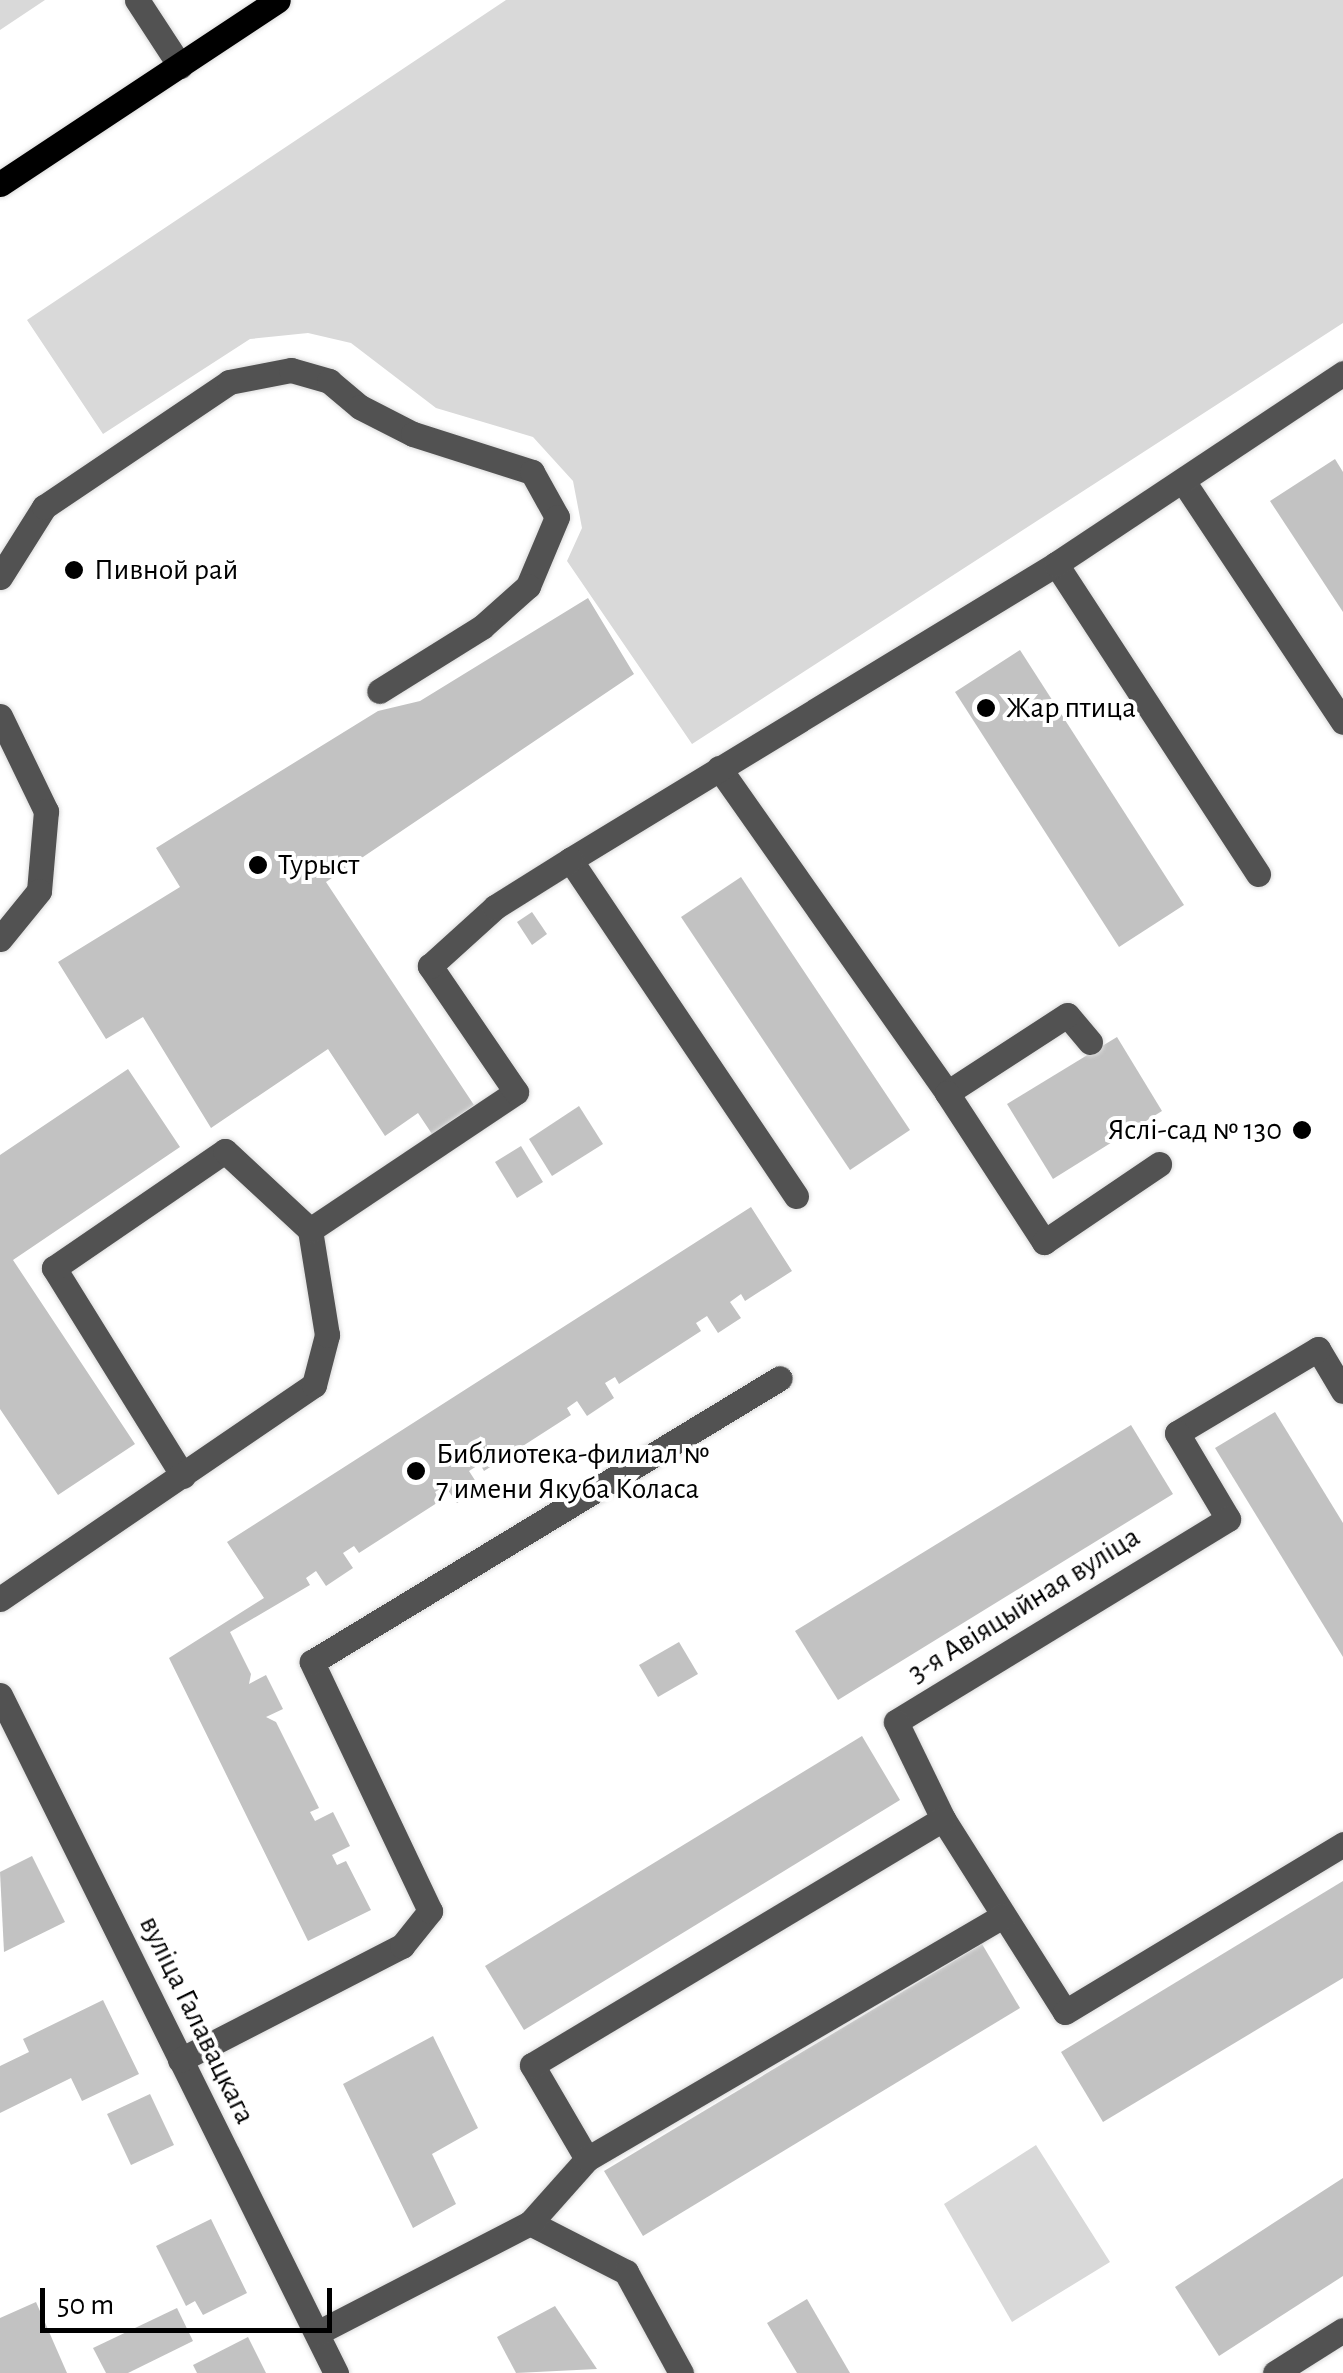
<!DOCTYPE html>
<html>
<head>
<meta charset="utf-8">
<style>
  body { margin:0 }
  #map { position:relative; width:1343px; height:2373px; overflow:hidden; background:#fff; font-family:"Alegreya Sans",sans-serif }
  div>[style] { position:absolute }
  .green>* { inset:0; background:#d9d9d9 }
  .building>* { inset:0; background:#c2c2c2 }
  .roads { filter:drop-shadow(0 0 2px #dbdbdb) drop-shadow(0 0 2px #dbdbdb) }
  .minor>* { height:25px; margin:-12.5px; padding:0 12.5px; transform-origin:12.5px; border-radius:12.5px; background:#525252 }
  .major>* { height:25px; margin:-12.5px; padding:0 12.5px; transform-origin:12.5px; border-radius:12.5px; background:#000 }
  .dots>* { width:28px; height:28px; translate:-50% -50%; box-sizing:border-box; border:5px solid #fff; border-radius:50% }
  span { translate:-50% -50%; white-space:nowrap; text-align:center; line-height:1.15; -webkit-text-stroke:8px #fff; paint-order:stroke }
  .poi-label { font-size:30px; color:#000 }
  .left { translate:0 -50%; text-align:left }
  .right { translate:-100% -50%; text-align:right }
  .street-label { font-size:30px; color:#000 }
  .scale { position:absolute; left:40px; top:2288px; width:292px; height:45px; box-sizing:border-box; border:5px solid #000; border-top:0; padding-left:12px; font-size:30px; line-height:35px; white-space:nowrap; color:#000; -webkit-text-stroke:8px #fff; paint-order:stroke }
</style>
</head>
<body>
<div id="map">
  <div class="green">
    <div style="clip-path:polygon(0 0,45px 0,0 30px)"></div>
    <div style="clip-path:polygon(506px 0,1343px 0,1343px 323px,692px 744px,567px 561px,582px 528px,573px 481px,533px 437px,436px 408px,351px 343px,308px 333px,250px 339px,103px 434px,27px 320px)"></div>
    <div style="clip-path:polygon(1036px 2145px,1110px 2262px,1012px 2322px,944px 2204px)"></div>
  </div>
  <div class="building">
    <div style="clip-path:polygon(1335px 459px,1343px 472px,1343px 612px,1270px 501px)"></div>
    <div style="clip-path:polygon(588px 598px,634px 674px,326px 882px,474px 1105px,432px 1134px,418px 1113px,385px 1136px,328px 1049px,211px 1128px,143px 1017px,106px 1039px,58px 962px,180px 887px,156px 848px,378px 711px,420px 701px)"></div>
    <div style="clip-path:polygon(1020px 650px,1184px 905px,1119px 947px,955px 692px)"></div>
    <div style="clip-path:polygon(741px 877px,910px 1130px,850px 1170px,681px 917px)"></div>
    <div style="clip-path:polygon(532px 912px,547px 934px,532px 945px,517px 922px)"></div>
    <div style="clip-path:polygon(1117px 1037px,1162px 1111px,1053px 1179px,1007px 1104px)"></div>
    <div style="clip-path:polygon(128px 1069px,180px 1147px,13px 1260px,135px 1444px,58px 1495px,0 1409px,0 1155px)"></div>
    <div style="clip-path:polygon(579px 1106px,603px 1144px,552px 1176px,529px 1139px)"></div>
    <div style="clip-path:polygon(521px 1146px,543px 1182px,517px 1198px,495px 1162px)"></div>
    <div style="clip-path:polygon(751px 1207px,792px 1271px,745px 1301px,741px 1294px,730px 1302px,741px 1318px,718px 1333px,707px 1316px,696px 1323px,701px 1331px,619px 1384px,615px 1377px,605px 1383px,614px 1398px,587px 1416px,577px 1401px,567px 1408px,571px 1415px,484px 1471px,480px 1464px,469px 1471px,480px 1488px,457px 1503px,445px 1486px,435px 1492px,440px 1501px,359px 1553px,354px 1546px,343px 1553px,353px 1568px,326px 1586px,316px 1571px,306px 1578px,310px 1585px,230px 1632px,251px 1674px,249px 1684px,266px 1675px,283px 1709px,266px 1717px,276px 1722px,319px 1808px,310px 1812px,315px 1821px,333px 1812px,350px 1846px,332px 1855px,337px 1865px,346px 1861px,371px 1910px,308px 1941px,169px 1658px,264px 1598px,227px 1542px)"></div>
    <div style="clip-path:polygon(1275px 1412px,1343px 1523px,1343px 1657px,1215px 1448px)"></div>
    <div style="clip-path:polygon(1131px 1425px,1173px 1494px,838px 1700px,795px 1631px)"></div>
    <div style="clip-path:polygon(679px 1642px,698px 1674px,658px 1697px,639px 1665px)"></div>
    <div style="clip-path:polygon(862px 1736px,900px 1800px,524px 2030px,485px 1966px)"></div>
    <div style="clip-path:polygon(32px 1856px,65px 1922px,4px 1952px,0 1872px)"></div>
    <div style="clip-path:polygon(1343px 1881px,1343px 1978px,1103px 2122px,1061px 2052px)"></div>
    <div style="clip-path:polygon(982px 1944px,1020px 2008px,643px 2236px,604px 2171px)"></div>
    <div style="clip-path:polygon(103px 2000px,139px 2074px,82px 2101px,71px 2078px,0 2113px,0 2066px,29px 2052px,23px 2039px)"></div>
    <div style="clip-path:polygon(433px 2036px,478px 2128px,432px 2154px,456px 2204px,413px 2228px,343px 2084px)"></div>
    <div style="clip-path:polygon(150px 2094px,174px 2145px,131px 2165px,107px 2114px)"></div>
    <div style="clip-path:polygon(1343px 2178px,1343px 2276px,1219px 2356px,1175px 2287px)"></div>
    <div style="clip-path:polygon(211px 2219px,247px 2293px,203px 2315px,195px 2301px,186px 2306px,156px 2246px)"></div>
    <div style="clip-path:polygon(807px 2299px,850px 2373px,797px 2373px,767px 2323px)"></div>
    <div style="clip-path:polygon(36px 2302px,67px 2373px,0 2373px,0 2318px)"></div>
    <div style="clip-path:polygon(555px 2306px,597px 2369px,516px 2373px,497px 2337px)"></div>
    <div style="clip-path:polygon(177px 2308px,193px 2341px,128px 2373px,106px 2373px,93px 2348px)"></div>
    <div style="clip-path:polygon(248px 2337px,266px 2373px,197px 2373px,193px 2365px)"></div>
  </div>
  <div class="roads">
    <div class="minor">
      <div style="left:137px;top:0;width:79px;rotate:56.9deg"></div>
      <div style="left:1183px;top:481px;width:289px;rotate:56.4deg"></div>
      <div style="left:1056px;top:564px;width:370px;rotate:56.9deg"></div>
      <div style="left:0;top:577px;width:83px;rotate:-57.8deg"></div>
      <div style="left:44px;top:507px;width:223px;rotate:-34deg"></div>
      <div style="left:229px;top:382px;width:63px;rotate:-11deg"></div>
      <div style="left:291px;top:370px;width:40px;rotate:16deg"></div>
      <div style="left:329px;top:381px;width:40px;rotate:40deg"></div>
      <div style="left:360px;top:407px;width:59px;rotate:27deg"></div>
      <div style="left:413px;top:434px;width:125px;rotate:17.7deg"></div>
      <div style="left:532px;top:472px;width:51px;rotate:60.9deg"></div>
      <div style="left:557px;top:517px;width:75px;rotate:112.8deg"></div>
      <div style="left:528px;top:586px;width:62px;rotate:138.3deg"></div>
      <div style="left:482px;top:627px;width:121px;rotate:148.1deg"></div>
      <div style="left:0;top:716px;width:106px;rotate:64.2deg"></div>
      <div style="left:46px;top:811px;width:80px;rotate:95deg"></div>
      <div style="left:39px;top:891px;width:62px;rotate:129.1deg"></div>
      <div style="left:719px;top:768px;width:397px;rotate:54.9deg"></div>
      <div style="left:1090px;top:1042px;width:35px;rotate:-130deg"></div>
      <div style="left:1067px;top:1015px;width:143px;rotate:147deg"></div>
      <div style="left:947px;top:1093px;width:178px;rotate:56.9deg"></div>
      <div style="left:1044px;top:1242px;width:139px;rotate:-34.1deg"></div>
      <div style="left:796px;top:1196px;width:405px;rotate:-123.9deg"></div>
      <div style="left:570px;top:860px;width:569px;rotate:-31.34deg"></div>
      <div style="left:1056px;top:564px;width:345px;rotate:-33.6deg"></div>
      <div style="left:1343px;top:1391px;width:49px;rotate:-120.8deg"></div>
      <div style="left:1318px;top:1349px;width:164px;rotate:149.2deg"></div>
      <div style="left:1177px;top:1433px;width:100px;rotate:59.3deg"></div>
      <div style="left:1228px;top:1519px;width:389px;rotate:148.6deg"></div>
      <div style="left:896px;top:1722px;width:108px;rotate:64.1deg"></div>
      <div style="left:943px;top:1819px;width:228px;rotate:57.7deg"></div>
      <div style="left:1065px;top:2012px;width:325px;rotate:-31.1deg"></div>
      <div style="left:183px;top:1476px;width:245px;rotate:-121.8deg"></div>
      <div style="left:54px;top:1268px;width:207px;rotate:-34.4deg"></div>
      <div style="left:225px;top:1151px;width:116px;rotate:42.9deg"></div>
      <div style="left:0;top:1599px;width:380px;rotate:-34.3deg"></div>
      <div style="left:314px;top:1385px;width:52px;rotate:-75.4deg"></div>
      <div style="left:327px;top:1335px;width:106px;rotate:-99.2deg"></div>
      <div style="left:310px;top:1230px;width:248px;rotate:-33.8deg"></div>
      <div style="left:516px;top:1092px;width:153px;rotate:-124.3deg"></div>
      <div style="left:430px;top:966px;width:88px;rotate:-42.2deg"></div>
      <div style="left:495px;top:907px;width:89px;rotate:-32.1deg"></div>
      <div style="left:0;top:1695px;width:757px;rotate:63.64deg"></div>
      <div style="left:180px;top:2060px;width:250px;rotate:-27.2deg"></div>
      <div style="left:402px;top:1946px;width:45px;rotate:-51.3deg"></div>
      <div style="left:430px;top:1911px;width:276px;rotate:-115.4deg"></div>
      <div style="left:312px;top:1662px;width:547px;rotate:-31.25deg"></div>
      <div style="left:587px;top:2159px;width:109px;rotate:-120.3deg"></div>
      <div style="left:532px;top:2065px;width:479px;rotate:-30.9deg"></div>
      <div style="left:530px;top:2223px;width:108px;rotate:27deg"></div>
      <div style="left:626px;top:2272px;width:115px;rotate:61.4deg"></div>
      <div style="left:317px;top:2333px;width:240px;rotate:-27.3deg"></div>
      <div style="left:530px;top:2223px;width:86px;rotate:-48.3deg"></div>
      <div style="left:587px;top:2159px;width:482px;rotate:-30.3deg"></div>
      <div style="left:1275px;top:2373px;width:80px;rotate:-32.3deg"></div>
    </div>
    <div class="major">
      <div style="left:0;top:184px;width:333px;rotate:-33.5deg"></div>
    </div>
  </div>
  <div class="dots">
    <div style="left:74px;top:570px;background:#000"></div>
    <div style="left:986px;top:708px;background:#000"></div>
    <div style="left:258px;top:865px;background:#000"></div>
    <div style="left:1302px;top:1130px;background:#000"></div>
    <div style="left:416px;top:1471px;background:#000"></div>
  </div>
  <div class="poi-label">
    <span class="left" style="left:94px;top:570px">Пивной рай</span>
    <span class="left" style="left:1006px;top:708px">Жар птица</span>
    <span class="left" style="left:278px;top:865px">Турыст</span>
    <span class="right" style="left:1282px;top:1130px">Яслі-сад № 130</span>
    <span class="left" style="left:436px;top:1471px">Библиотека-филиал №<br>7 имени Якуба Коласа</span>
  </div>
  <div class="street-label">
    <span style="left:1024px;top:1605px;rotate:-32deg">3-я Авіяцыйная вуліца</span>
    <span style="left:197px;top:2020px;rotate:64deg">вуліца Галавацкага</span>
  </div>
  <div class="scale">50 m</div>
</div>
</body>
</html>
